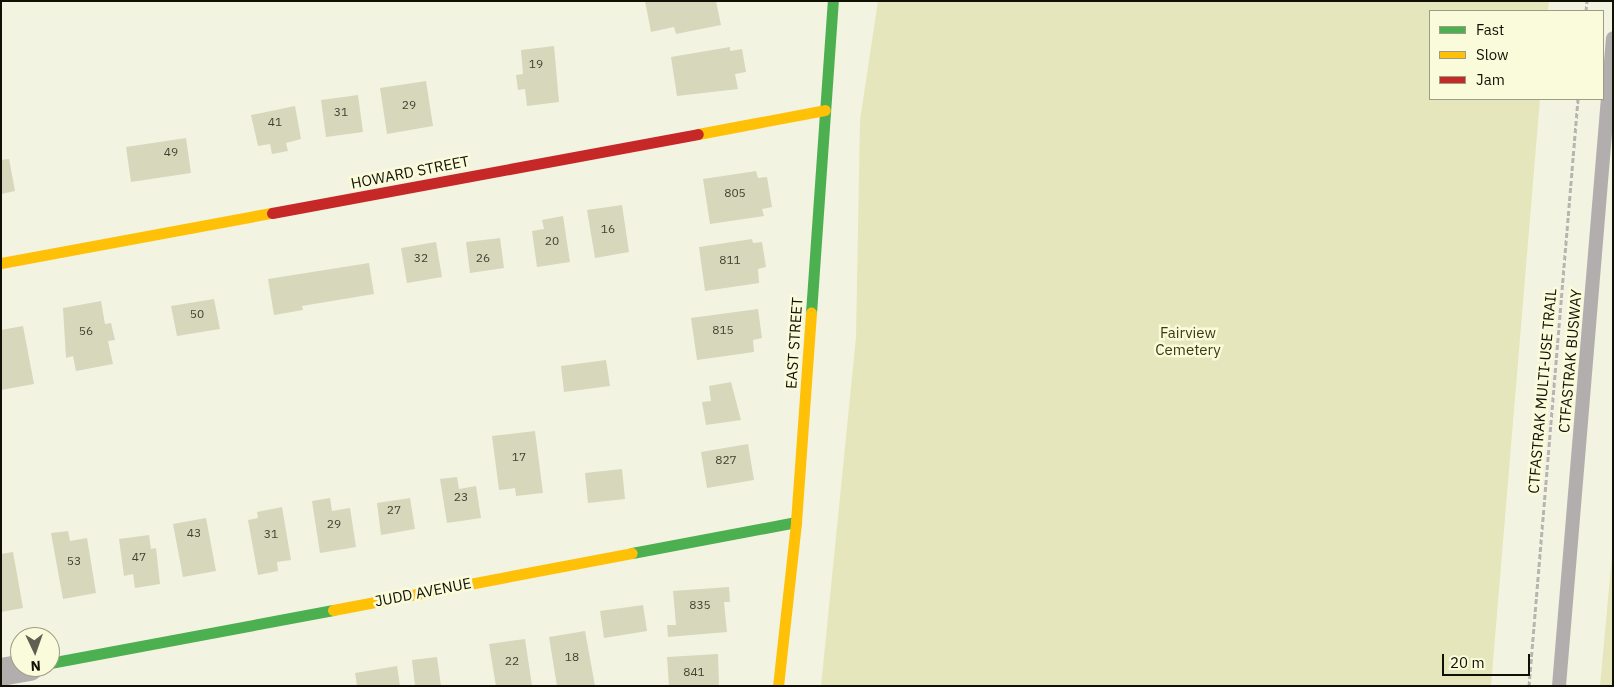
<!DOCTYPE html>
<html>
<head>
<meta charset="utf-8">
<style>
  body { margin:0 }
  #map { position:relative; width:1614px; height:687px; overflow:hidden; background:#f3f3e2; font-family:"IBM Plex Sans",sans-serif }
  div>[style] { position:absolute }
  .green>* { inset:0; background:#e6e6bc }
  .building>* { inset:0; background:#d7d7bb }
  .path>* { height:3px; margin-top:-1.5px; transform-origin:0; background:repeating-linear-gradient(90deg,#b7b5af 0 5px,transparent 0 7.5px) }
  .lane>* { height:14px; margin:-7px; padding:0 7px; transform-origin:7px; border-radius:7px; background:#b2aeae }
  .street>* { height:28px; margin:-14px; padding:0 14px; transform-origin:14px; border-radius:14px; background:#b2aeae }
  .fast>* { height:11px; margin:-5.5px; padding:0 5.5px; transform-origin:5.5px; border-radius:5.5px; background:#4caf50 }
  .slow>* { height:11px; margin:-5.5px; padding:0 5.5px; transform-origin:5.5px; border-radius:5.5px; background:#ffc107 }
  .jam>* { height:11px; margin:-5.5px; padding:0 5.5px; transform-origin:5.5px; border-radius:5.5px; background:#c62828 }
  span { translate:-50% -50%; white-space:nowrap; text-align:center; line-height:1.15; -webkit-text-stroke:5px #fafbda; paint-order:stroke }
  .number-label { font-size:12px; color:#424232 }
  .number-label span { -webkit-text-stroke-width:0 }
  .street-label { font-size:15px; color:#101005 }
  .park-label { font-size:15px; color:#3c3b10 }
  .frame { position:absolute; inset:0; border:2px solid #101005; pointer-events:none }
  .legend { position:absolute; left:1429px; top:10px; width:175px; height:90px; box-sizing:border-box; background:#fafbda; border:1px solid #9c9d85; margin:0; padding:6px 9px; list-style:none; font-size:15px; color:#101005 }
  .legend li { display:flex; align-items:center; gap:10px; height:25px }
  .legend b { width:25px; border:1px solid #9c9d85 }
  .north { position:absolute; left:10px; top:627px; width:50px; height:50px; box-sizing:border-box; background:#fafbda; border:1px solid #9c9d85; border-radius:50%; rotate:177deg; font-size:14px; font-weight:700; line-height:20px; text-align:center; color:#101005 }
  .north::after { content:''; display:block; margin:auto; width:18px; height:22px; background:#5f5f52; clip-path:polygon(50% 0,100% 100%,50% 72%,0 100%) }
  .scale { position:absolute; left:1442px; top:654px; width:88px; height:22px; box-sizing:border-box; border:2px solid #101005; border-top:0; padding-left:6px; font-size:15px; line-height:18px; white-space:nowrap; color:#101005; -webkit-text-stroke:4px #fafbda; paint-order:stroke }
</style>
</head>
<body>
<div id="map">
  <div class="green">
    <div style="clip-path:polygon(878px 1px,1549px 1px,1548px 11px,1430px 11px,1430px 99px,1540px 99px,1491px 686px,821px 686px,856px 337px,860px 120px)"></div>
    <div style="clip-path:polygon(1613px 545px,1613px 686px,1600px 686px)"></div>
  </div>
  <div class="building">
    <div style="clip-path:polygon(645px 1px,716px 1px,721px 25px,676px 34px,674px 27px,651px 32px)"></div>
    <div style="clip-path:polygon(554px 46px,559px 102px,527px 106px,525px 89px,518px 90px,516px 75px,523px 74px,521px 50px)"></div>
    <div style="clip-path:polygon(730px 47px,730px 51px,742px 49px,746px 72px,735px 74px,738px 89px,677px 96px,671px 57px)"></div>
    <div style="clip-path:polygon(426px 81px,433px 126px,387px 134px,380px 88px)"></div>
    <div style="clip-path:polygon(358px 95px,363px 132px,326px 137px,321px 100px)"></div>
    <div style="clip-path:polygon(295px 106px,301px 139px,286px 143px,288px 151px,272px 154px,270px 144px,258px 146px,251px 115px)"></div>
    <div style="clip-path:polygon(186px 138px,191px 173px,131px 182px,126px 147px)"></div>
    <div style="clip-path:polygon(9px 159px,15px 191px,1px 194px,1px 160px)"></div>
    <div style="clip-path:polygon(756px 171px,758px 178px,767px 177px,772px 207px,762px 209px,764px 216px,710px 224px,703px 179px)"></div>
    <div style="clip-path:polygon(622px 205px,629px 252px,595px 258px,587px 210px)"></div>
    <div style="clip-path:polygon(563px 216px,570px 262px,537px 267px,532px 231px,544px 229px,542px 220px)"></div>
    <div style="clip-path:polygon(500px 238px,504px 268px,470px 273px,466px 242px)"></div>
    <div style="clip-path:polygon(752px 239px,753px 243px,762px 242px,766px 267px,758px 269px,759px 283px,705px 291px,699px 247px)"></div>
    <div style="clip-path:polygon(436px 242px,442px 277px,407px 283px,401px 248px)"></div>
    <div style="clip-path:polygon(369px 263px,374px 294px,302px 306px,303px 310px,274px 315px,268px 279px)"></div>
    <div style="clip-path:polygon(214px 299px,220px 329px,177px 336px,171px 306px)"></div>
    <div style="clip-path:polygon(101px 301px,105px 324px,111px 323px,115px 340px,108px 341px,113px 364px,76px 371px,73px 356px,66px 358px,63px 308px)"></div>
    <div style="clip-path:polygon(758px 309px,762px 338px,753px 340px,754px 352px,697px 360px,691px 318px)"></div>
    <div style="clip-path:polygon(23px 326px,34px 384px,1px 390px,1px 330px)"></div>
    <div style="clip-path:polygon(606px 360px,610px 386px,564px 392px,561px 366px)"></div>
    <div style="clip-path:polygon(731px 382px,741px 420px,706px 425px,702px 402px,711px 401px,709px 386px)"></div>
    <div style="clip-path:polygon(535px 431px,543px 493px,516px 496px,515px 488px,499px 490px,492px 436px)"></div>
    <div style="clip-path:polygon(748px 444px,754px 480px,707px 488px,701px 452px)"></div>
    <div style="clip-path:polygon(622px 469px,625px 499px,588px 503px,585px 473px)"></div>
    <div style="clip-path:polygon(457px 477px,459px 489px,476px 486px,481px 518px,447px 523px,440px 479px)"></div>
    <div style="clip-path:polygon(330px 498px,332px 511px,350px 508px,356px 547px,320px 553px,312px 501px)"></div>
    <div style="clip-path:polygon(410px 498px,415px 529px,381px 535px,377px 503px)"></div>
    <div style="clip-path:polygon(282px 507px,291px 560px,277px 562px,278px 571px,258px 575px,248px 520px,258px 518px,257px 512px)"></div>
    <div style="clip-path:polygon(206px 518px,216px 571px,183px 577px,173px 524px)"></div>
    <div style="clip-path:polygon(68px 531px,70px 541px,87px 538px,96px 593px,63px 599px,51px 533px)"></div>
    <div style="clip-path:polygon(149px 535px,151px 549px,156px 548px,160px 584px,135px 588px,133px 574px,124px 576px,119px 539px)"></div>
    <div style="clip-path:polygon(13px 552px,23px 608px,1px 612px,1px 554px)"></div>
    <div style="clip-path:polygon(729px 587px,730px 602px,724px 602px,727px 632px,668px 637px,667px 625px,676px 625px,673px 591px)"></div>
    <div style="clip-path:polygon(643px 605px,647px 631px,604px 638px,600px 611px)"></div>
    <div style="clip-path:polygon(585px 631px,595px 686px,557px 686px,549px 637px)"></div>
    <div style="clip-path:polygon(525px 639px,532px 686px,496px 686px,489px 644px)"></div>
    <div style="clip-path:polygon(718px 654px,719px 686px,669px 686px,667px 657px)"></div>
    <div style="clip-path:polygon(437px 657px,441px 686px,415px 686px,412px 660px)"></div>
    <div style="clip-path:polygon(397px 666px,400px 686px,357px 686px,355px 673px)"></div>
  </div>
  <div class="path">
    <div style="left:1586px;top:11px;width:10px;rotate:-84deg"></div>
    <div style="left:1529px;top:686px;width:589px;rotate:-85.23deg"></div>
  </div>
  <div class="lane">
    <div style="left:1559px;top:686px;width:650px;rotate:-85.24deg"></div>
  </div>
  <div class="street">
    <div style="left:1px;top:672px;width:29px;rotate:-10deg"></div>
  </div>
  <div class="fast">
    <div style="left:811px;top:313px;width:313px;rotate:-86deg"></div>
    <div style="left:632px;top:553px;width:167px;rotate:-10.7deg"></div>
    <div style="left:50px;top:663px;width:288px;rotate:-10.6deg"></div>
  </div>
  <div class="slow">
    <div style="left:698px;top:134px;width:129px;rotate:-10.7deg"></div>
    <div style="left:1px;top:263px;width:276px;rotate:-10.5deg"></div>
    <div style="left:333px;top:610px;width:304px;rotate:-10.8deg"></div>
    <div style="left:778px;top:686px;width:165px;rotate:-83.7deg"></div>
    <div style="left:796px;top:522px;width:210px;rotate:-85.9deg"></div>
  </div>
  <div class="jam">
    <div style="left:272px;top:213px;width:433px;rotate:-10.5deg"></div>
  </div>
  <div class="number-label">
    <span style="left:536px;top:64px">19</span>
    <span style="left:409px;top:105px">29</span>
    <span style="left:341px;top:112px">31</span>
    <span style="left:275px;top:122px">41</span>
    <span style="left:171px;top:152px">49</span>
    <span style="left:735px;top:193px">805</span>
    <span style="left:608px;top:229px">16</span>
    <span style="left:552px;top:241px">20</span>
    <span style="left:421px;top:258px">32</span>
    <span style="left:483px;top:258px">26</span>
    <span style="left:730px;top:260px">811</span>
    <span style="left:197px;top:314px">50</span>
    <span style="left:723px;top:330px">815</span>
    <span style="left:86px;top:331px">56</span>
    <span style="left:519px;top:457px">17</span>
    <span style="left:726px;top:460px">827</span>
    <span style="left:461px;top:497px">23</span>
    <span style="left:394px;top:510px">27</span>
    <span style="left:334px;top:524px">29</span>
    <span style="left:194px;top:533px">43</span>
    <span style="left:271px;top:534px">31</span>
    <span style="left:139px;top:557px">47</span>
    <span style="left:74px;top:561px">53</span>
    <span style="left:700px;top:605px">835</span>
    <span style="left:572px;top:657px">18</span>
    <span style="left:512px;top:661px">22</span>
    <span style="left:694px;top:672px">841</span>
  </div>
  <div class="street-label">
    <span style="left:410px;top:172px;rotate:-11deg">HOWARD STREET</span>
    <span style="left:794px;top:343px;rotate:-86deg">EAST STREET</span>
    <span style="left:1570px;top:361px;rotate:-85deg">CTFASTRAK BUSWAY</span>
    <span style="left:1542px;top:391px;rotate:-85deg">CTFASTRAK MULTI-USE TRAIL</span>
    <span style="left:423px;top:592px;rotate:-11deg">JUDD AVENUE</span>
  </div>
  <div class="park-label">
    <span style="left:1188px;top:341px">Fairview<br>Cemetery</span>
  </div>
  <div class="frame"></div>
  <ul class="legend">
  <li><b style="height:6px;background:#4caf50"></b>Fast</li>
  <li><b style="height:6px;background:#ffc107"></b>Slow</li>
  <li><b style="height:6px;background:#c62828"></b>Jam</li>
  </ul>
  <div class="north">N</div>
  <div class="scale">20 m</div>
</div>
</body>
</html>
